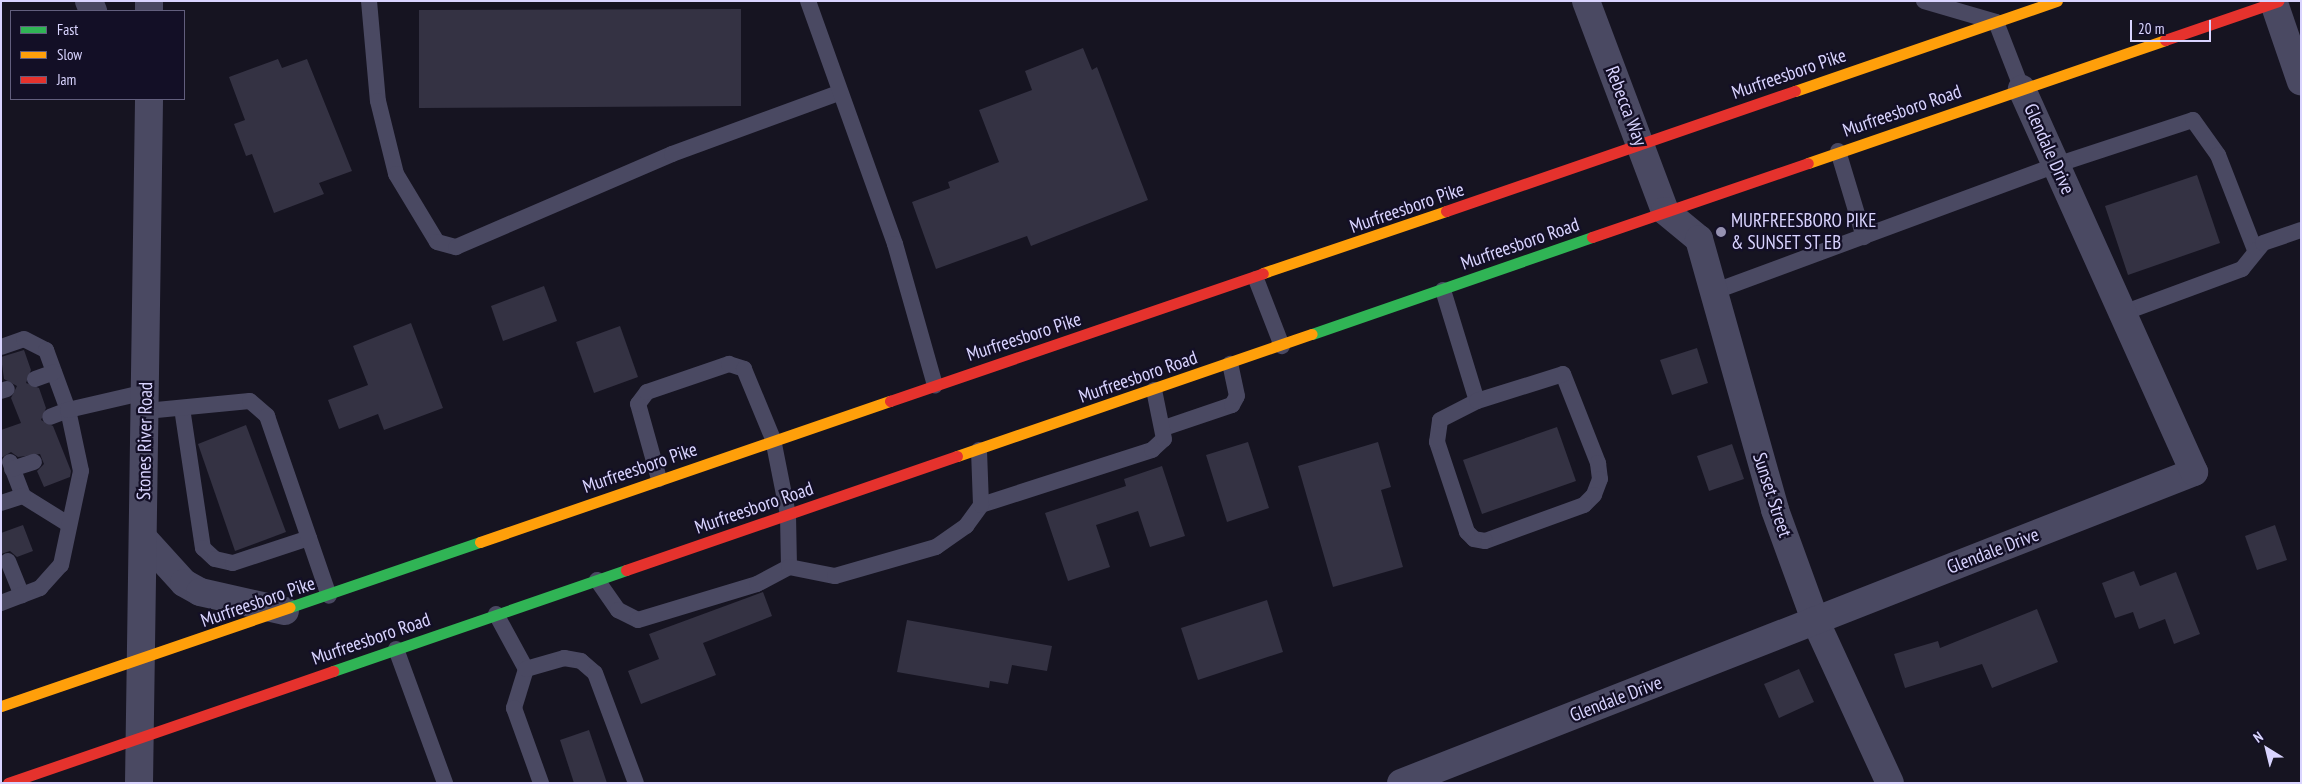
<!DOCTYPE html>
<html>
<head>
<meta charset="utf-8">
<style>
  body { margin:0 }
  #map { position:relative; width:2302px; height:784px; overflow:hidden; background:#161421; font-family:"PT Sans Narrow",sans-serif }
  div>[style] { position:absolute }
  .building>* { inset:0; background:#343243 }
  .lane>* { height:16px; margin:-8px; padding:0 8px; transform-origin:8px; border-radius:8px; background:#4a4962 }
  .street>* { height:28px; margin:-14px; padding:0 14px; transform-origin:14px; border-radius:14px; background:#4a4962 }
  .fast>* { height:11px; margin:-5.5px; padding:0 5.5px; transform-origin:5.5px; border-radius:5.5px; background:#30b455 }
  .slow>* { height:11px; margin:-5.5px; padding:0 5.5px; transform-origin:5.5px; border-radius:5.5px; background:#ff9f0a }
  .jam>* { height:11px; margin:-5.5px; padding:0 5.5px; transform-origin:5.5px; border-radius:5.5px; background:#e5322d }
  .dots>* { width:14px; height:14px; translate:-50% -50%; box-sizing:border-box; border:2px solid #130f26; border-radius:50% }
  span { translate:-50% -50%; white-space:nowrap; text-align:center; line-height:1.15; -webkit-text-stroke:4.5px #130f26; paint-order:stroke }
  .street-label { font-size:19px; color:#d9d4ff }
  .poi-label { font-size:19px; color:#d9d4ff }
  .left { translate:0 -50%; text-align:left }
  .frame { position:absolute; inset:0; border:2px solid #d9d4ff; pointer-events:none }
  .legend { position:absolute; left:10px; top:10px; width:175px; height:90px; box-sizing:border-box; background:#130f26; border:1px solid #625e7d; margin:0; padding:6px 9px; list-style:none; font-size:15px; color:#d9d4ff }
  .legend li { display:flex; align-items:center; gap:10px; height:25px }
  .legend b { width:25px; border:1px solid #625e7d }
  .north { position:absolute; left:2242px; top:724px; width:50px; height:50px; -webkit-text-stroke:4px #130f26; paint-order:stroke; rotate:324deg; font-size:14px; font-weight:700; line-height:20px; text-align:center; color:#d9d4ff }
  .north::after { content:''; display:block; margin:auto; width:18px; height:22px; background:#d9d4ff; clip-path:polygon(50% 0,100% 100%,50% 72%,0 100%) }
  .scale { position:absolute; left:2130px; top:20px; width:81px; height:22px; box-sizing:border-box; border:2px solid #d9d4ff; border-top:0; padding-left:6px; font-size:15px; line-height:18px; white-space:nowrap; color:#d9d4ff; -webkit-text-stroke:4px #130f26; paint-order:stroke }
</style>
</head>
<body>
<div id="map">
  <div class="building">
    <div style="clip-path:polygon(741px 9px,741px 106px,419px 108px,419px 10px)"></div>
    <div style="clip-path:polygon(1083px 48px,1092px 70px,1097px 67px,1148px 200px,1031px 246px,1027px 236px,936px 269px,912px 202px,950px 188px,948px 182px,999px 162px,979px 110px,1032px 90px,1025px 71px)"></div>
    <div style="clip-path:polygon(278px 59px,282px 68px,307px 59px,352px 171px,319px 183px,324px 194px,274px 213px,252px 154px,246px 156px,234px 124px,245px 120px,229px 77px)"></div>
    <div style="clip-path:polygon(2197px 175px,2220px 243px,2128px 275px,2105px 206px)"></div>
    <div style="clip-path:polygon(544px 286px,557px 321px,503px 341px,491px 306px)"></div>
    <div style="clip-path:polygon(411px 323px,443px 408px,384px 430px,378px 414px,339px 429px,328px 400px,368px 385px,353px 346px)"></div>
    <div style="clip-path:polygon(620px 326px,638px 377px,594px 393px,576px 342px)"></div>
    <div style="clip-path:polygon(1697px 348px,1708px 383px,1672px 395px,1660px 360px)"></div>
    <div style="clip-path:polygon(24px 350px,31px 370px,26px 383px,39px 388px,46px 408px,41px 420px,53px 426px,71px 471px,70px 477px,44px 487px,37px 471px,44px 464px,40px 454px,18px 457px,11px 452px,1px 458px,1px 430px,21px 423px,11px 398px,17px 386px,4px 379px,1px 357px)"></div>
    <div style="clip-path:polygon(246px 425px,286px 532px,235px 551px,198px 444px)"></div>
    <div style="clip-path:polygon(1557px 427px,1576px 481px,1482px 514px,1463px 460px)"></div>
    <div style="clip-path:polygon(1248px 442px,1269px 508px,1227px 522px,1206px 455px)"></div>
    <div style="clip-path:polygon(1378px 442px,1391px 487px,1381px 490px,1403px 567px,1333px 587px,1298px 466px)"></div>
    <div style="clip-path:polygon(1732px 444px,1744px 479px,1709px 491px,1697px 456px)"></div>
    <div style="clip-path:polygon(1162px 466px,1185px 536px,1150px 547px,1138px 511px,1096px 525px,1110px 567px,1068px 581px,1045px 513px,1126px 486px,1124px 479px)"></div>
    <div style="clip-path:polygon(23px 525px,33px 551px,17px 557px,10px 551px,1px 554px,1px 533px)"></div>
    <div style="clip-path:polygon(2275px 525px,2287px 560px,2257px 570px,2245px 536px)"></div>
    <div style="clip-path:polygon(2134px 571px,2140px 586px,2176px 572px,2200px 634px,2174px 644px,2165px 619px,2139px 629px,2133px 612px,2115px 618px,2102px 583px)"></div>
    <div style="clip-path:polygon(763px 592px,772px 616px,703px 643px,716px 675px,641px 704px,628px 671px,659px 659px,649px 634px)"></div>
    <div style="clip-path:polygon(1267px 600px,1283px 652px,1198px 680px,1181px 628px)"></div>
    <div style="clip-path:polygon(2037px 609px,2058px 662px,1992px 688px,1982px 664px,1905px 688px,1894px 654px,1938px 641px,1940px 648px)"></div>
    <div style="clip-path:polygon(907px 620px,1052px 646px,1047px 671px,1012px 665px,1008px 684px,990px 681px,989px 688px,897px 672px)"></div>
    <div style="clip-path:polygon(1799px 669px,1814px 702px,1779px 718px,1764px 684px)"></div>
    <div style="clip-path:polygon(589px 730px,607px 783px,574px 783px,560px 740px)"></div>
  </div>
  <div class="lane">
    <div style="left:369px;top:1px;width:100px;rotate:84.9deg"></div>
    <div style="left:378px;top:101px;width:75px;rotate:76.1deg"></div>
    <div style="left:396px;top:174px;width:79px;rotate:58.9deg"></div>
    <div style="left:437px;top:242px;width:20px;rotate:15deg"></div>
    <div style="left:456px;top:247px;width:235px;rotate:-23.3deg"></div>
    <div style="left:672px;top:154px;width:178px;rotate:-20.1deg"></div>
    <div style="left:808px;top:1px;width:258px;rotate:70.3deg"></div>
    <div style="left:895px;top:244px;width:147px;rotate:74.2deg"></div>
    <div style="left:1924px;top:1px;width:75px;rotate:16.3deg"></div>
    <div style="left:1996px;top:22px;width:72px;rotate:68.8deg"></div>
    <div style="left:1838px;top:151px;width:90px;rotate:73.2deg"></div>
    <div style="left:1256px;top:279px;width:72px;rotate:68.8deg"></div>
    <div style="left:1443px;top:290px;width:116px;rotate:73deg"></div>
    <div style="left:1713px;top:292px;width:366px;rotate:-20.3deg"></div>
    <div style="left:2056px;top:165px;width:144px;rotate:-18.2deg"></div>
    <div style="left:2193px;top:120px;width:43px;rotate:54.5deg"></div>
    <div style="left:2218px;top:155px;width:102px;rotate:68.7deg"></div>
    <div style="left:2123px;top:313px;width:127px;rotate:-20.3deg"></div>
    <div style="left:2242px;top:269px;width:33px;rotate:-51deg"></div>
    <div style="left:2263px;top:243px;width:40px;rotate:-18.9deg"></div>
    <div style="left:1px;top:347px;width:24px;rotate:-19deg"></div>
    <div style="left:24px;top:339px;width:25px;rotate:27deg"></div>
    <div style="left:46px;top:350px;width:64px;rotate:69.9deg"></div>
    <div style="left:68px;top:410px;width:19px;rotate:159deg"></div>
    <div style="left:1563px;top:374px;width:96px;rotate:68.5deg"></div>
    <div style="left:1598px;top:463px;width:16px;rotate:83deg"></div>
    <div style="left:1600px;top:479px;width:17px;rotate:111deg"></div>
    <div style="left:1594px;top:495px;width:14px;rotate:135deg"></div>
    <div style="left:1584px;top:505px;width:105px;rotate:160deg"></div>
    <div style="left:1485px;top:541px;width:11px;rotate:-170deg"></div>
    <div style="left:1474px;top:539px;width:10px;rotate:-135deg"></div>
    <div style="left:1467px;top:532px;width:95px;rotate:-108.4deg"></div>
    <div style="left:1437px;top:442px;width:22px;rotate:-82deg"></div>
    <div style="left:1440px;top:420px;width:42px;rotate:-27.2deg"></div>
    <div style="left:1477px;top:401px;width:90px;rotate:-17.4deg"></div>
    <div style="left:35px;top:379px;width:20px;rotate:-20deg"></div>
    <div style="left:1px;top:391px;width:6px;rotate:-18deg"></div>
    <div style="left:182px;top:408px;width:142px;rotate:81.5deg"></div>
    <div style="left:203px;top:548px;width:16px;rotate:43deg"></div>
    <div style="left:215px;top:559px;width:18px;rotate:13deg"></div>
    <div style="left:233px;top:563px;width:80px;rotate:-18.2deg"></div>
    <div style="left:146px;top:411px;width:104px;rotate:-5.5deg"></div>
    <div style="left:250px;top:401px;width:23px;rotate:41deg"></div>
    <div style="left:267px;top:416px;width:190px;rotate:71deg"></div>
    <div style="left:1164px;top:428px;width:72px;rotate:-18.7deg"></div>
    <div style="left:1232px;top:405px;width:10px;rotate:-61deg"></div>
    <div style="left:1237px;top:396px;width:33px;rotate:-102deg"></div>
    <div style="left:10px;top:462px;width:36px;rotate:69deg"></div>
    <div style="left:23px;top:496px;width:53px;rotate:31.9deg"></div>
    <div style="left:12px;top:469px;width:23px;rotate:-18deg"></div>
    <div style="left:659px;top:479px;width:78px;rotate:-105.6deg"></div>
    <div style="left:638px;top:404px;width:15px;rotate:-53deg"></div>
    <div style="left:647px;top:392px;width:87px;rotate:-18.9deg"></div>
    <div style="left:729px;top:364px;width:16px;rotate:18deg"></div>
    <div style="left:744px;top:369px;width:76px;rotate:67.5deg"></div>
    <div style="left:773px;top:439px;width:77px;rotate:78.8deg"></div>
    <div style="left:788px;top:515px;width:52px;rotate:88.9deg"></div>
    <div style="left:1px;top:503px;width:23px;rotate:-18deg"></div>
    <div style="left:981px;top:505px;width:180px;rotate:-17.8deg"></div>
    <div style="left:1152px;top:450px;width:16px;rotate:-43deg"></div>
    <div style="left:1164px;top:439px;width:50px;rotate:-101.5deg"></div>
    <div style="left:8px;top:561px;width:37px;rotate:68deg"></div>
    <div style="left:597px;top:580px;width:37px;rotate:55deg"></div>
    <div style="left:618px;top:610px;width:22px;rotate:27deg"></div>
    <div style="left:638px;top:620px;width:124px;rotate:-16.8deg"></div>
    <div style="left:757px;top:584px;width:36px;rotate:-28deg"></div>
    <div style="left:789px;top:567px;width:47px;rotate:11.1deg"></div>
    <div style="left:835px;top:576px;width:105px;rotate:-16deg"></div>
    <div style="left:936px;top:547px;width:37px;rotate:-35deg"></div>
    <div style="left:966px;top:526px;width:26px;rotate:-54deg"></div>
    <div style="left:981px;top:505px;width:55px;rotate:-92.1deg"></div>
    <div style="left:1px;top:603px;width:42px;rotate:-21deg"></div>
    <div style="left:40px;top:588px;width:31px;rotate:-48deg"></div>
    <div style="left:61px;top:565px;width:96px;rotate:-78deg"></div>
    <div style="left:81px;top:471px;width:62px;rotate:-102deg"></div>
    <div style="left:68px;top:410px;width:80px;rotate:-13deg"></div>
    <div style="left:496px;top:614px;width:63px;rotate:61.4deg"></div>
    <div style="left:526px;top:669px;width:41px;rotate:107.1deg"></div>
    <div style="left:514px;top:708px;width:80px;rotate:70.2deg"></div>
    <div style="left:396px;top:649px;width:143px;rotate:69.9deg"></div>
    <div style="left:526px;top:669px;width:40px;rotate:-16deg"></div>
    <div style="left:564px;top:658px;width:17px;rotate:10deg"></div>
    <div style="left:581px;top:661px;width:18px;rotate:41deg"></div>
    <div style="left:595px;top:673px;width:117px;rotate:69.6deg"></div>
  </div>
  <div class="street">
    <div style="left:89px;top:1px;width:11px;rotate:68deg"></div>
    <div style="left:149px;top:1px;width:10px;rotate:90deg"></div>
    <div style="left:1586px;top:1px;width:224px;rotate:69.4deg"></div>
    <div style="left:1665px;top:211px;width:44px;rotate:39.5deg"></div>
    <div style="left:1699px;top:239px;width:281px;rotate:74.3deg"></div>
    <div style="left:1775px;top:510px;width:117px;rotate:70deg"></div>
    <div style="left:1815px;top:620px;width:179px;rotate:65.3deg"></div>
    <div style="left:2274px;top:3px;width:83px;rotate:71.1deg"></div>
    <div style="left:144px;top:539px;width:59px;rotate:47.7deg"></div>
    <div style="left:184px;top:583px;width:18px;rotate:29deg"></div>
    <div style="left:200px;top:592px;width:87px;rotate:12.6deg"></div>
    <div style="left:139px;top:783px;width:684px;rotate:-89.16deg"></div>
    <div style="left:1401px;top:783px;width:852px;rotate:-21.41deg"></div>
    <div style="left:2194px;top:472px;width:420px;rotate:-114.2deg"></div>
  </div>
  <div class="fast">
    <div style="left:1312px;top:334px;width:296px;rotate:-19.1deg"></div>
    <div style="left:290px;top:607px;width:201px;rotate:-18.9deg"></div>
    <div style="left:333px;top:671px;width:310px;rotate:-19deg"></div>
  </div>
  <div class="slow">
    <div style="left:1795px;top:91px;width:277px;rotate:-19deg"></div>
    <div style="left:1808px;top:163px;width:378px;rotate:-19deg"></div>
    <div style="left:1263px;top:273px;width:193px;rotate:-18.7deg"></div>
    <div style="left:957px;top:456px;width:375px;rotate:-19deg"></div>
    <div style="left:480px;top:542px;width:434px;rotate:-19deg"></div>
    <div style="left:1px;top:706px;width:305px;rotate:-18.9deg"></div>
  </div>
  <div class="jam">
    <div style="left:2165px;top:40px;width:120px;rotate:-19deg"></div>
    <div style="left:1446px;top:211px;width:369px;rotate:-19deg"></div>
    <div style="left:1592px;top:237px;width:228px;rotate:-18.9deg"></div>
    <div style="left:890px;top:401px;width:394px;rotate:-18.9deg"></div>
    <div style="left:626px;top:570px;width:350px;rotate:-19deg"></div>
    <div style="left:8px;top:783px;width:344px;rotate:-19deg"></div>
  </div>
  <div class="dots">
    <div style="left:1721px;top:232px;background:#9591b1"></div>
  </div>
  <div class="street-label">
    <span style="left:1789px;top:74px;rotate:-19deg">Murfreesboro Pike</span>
    <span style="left:1626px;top:106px;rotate:69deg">Rebecca Way</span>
    <span style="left:1902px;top:111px;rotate:-19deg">Murfreesboro Road</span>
    <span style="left:2049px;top:149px;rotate:66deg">Glendale Drive</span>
    <span style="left:1407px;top:208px;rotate:-19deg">Murfreesboro Pike</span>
    <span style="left:1520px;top:244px;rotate:-19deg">Murfreesboro Road</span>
    <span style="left:1024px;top:337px;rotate:-18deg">Murfreesboro Pike</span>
    <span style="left:1138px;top:377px;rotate:-19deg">Murfreesboro Road</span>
    <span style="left:145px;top:441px;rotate:-89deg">Stones River Road</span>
    <span style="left:640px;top:468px;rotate:-19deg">Murfreesboro Pike</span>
    <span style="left:1772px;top:495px;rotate:72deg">Sunset Street</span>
    <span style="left:754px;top:508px;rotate:-19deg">Murfreesboro Road</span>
    <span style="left:1993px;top:551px;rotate:-21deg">Glendale Drive</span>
    <span style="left:258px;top:602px;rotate:-19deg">Murfreesboro Pike</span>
    <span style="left:371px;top:639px;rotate:-19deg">Murfreesboro Road</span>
    <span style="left:1616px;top:699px;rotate:-21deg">Glendale Drive</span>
  </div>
  <div class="poi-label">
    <span class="left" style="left:1731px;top:232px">MURFREESBORO PIKE<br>&amp; SUNSET ST EB</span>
  </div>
  <div class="frame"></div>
  <ul class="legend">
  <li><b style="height:6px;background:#30b455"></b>Fast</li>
  <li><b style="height:6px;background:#ff9f0a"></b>Slow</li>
  <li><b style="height:6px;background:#e5322d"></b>Jam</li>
  </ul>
  <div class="north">N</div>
  <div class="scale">20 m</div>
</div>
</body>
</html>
